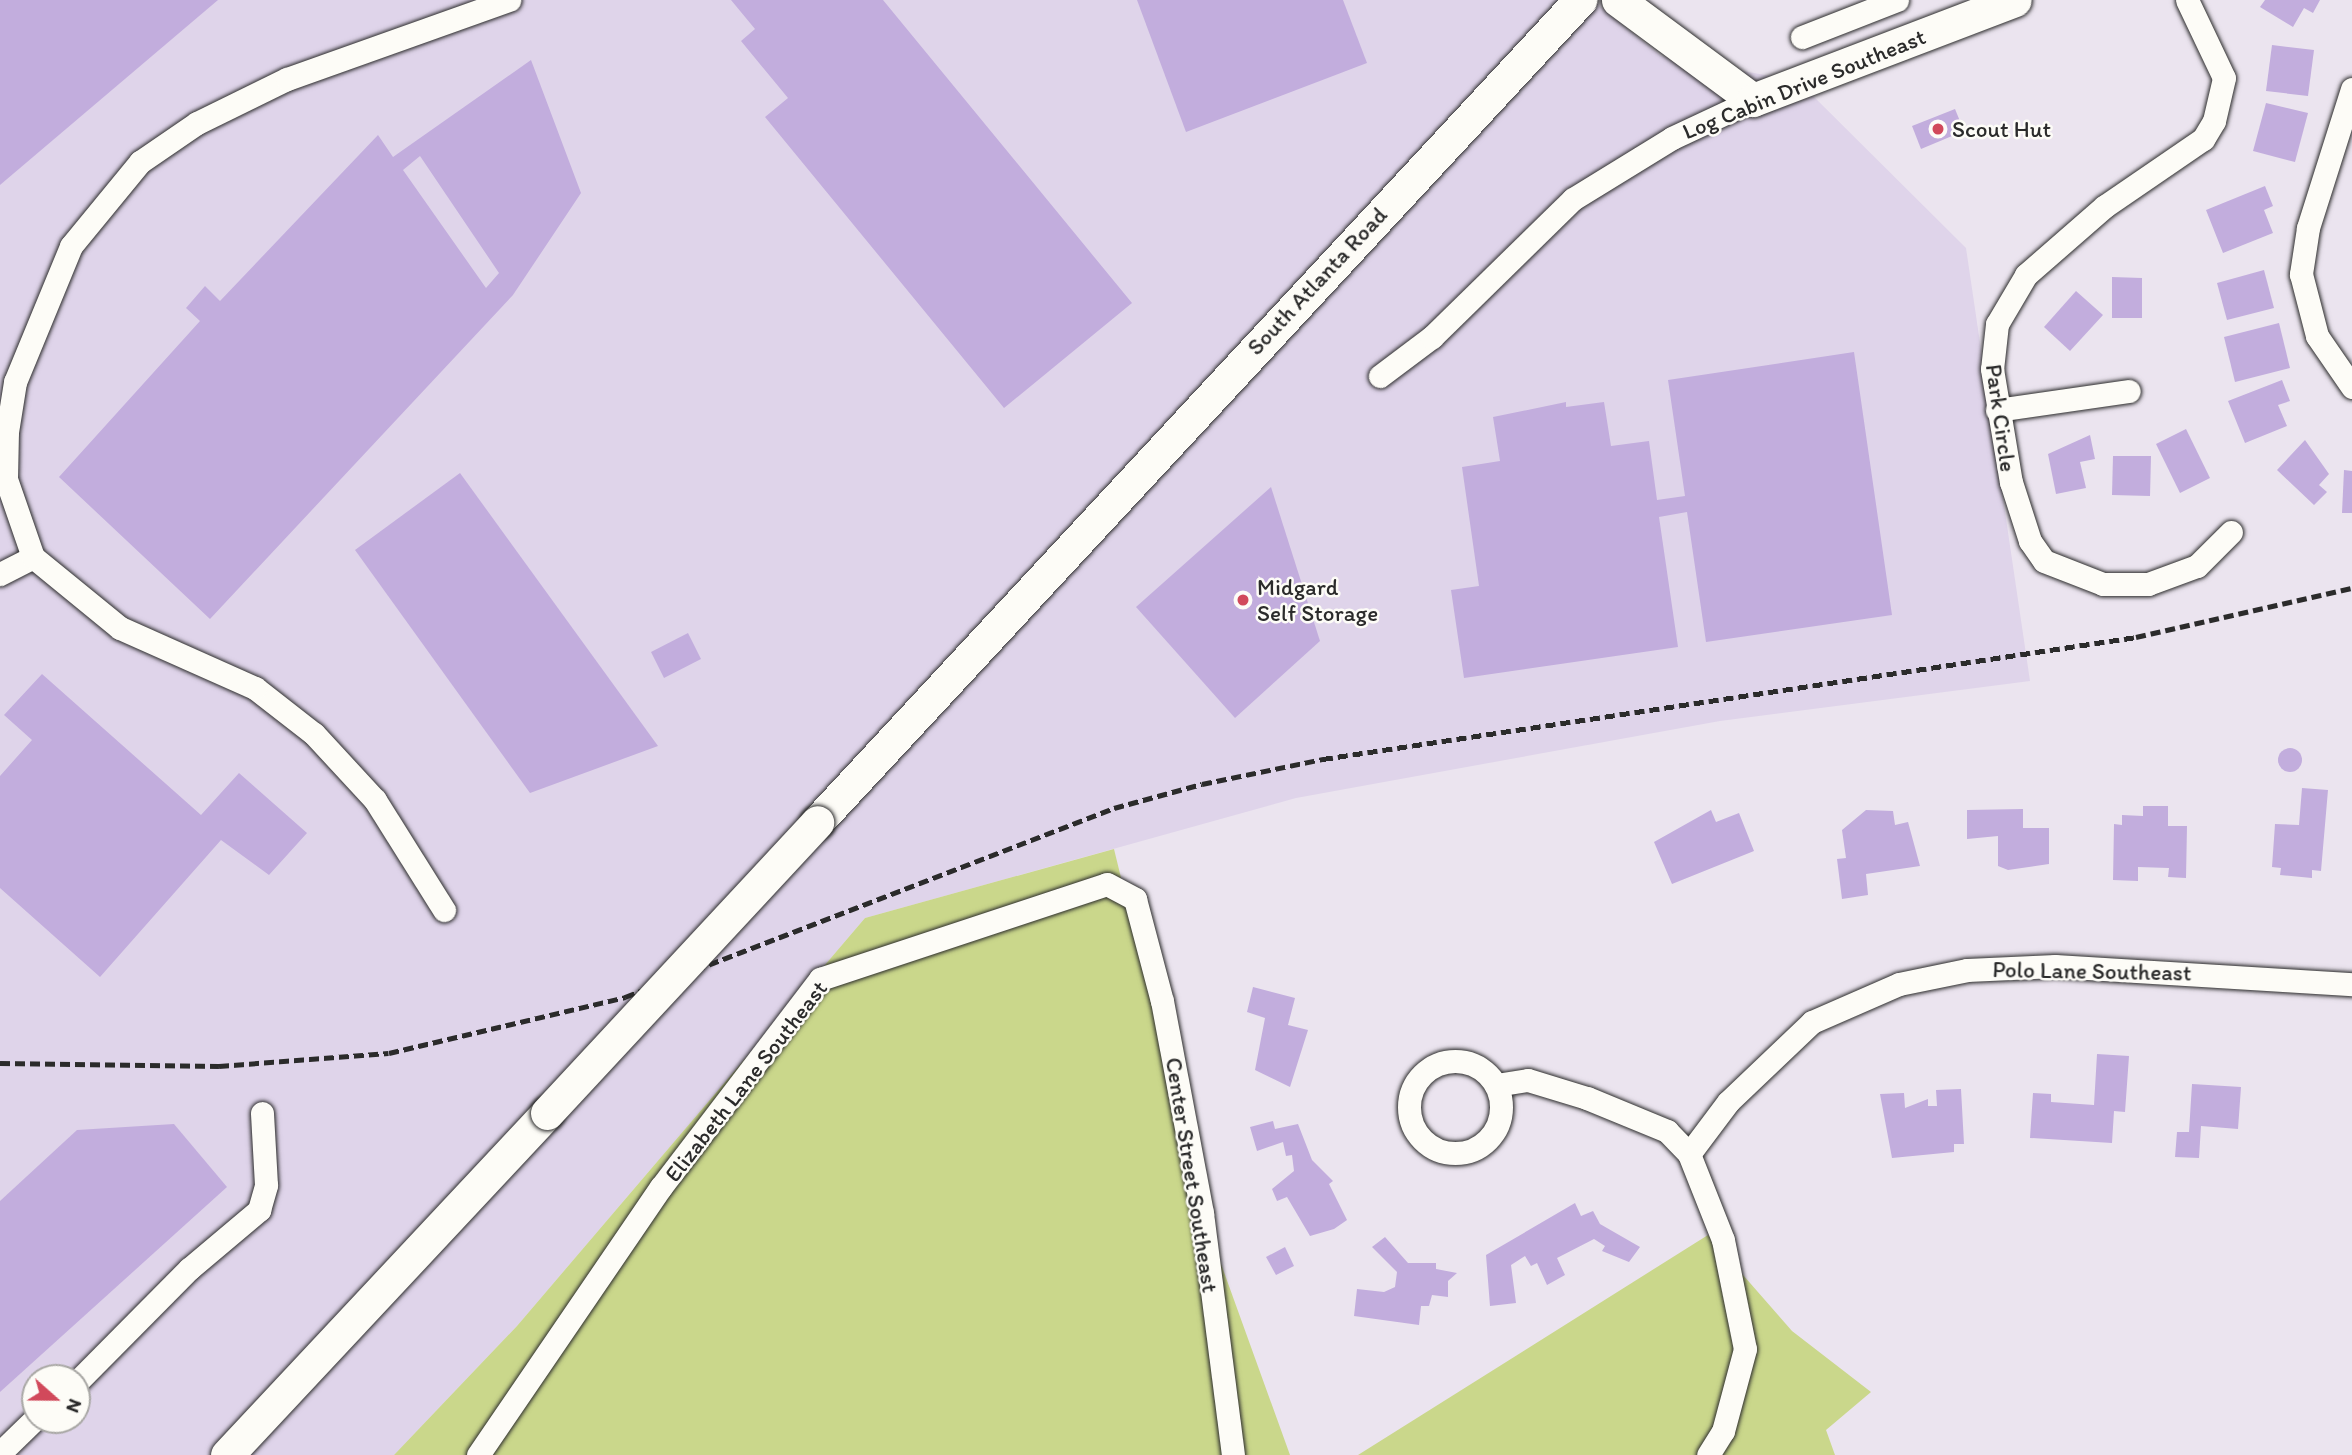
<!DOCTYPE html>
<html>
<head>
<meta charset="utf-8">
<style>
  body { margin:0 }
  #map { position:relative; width:2352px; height:1455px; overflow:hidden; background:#ebe4ef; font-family:Itim,sans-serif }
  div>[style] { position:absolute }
  .built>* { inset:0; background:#dfd4ea }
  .green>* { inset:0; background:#cad78b }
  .building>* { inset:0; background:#c2addd }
  .round { border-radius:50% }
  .roads { filter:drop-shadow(0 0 2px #2b2b2b) drop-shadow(0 0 2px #2b2b2b) }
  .street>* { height:23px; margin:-11.5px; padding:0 11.5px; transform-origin:11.5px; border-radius:11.5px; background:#fdfcf7 }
  .street>.ring { margin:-11.5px; padding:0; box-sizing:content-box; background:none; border:23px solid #fdfcf7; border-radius:50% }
  .secondary>* { height:33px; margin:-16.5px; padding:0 16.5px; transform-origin:16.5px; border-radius:16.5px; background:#fdfcf7 }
  .rail>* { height:5px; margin-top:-2.5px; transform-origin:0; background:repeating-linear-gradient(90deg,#2b2b2b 0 10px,transparent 0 15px) }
  .bridges { filter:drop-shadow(0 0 2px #2b2b2b) drop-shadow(0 0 2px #2b2b2b) }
  .secondary-bridge>* { height:33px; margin:-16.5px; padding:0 16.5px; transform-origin:16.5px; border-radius:16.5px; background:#fdfcf7 }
  .dots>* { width:19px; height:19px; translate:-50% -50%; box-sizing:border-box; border:4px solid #fdfcf7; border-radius:50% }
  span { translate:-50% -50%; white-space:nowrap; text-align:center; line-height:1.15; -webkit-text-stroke:5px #fdfcf7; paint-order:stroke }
  .street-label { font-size:23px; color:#2b2b2b }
  .poi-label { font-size:23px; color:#2b2b2b }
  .left { translate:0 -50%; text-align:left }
  .north { position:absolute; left:21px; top:1364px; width:70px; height:70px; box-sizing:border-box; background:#fdfcf7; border:2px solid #a9a8a5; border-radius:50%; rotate:111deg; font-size:19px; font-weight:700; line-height:28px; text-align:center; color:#2b2b2b }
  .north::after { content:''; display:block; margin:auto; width:24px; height:32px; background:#d1495b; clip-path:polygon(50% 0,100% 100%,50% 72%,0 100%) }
</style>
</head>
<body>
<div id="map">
  <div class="built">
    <div style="clip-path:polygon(evenodd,0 0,1592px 0,1661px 56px,1798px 81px,1966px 248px,2030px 681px,1720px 721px,1296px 798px,865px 918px,517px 1326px,394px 1455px,0 1455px,0 0,35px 1378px,77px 1378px,77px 1420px,35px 1420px,35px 1378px)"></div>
  </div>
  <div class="green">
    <div style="clip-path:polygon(1114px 849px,1203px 1214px,1290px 1455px,394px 1455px,517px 1326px,865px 918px)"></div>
    <div style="clip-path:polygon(1708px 1235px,1792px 1331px,1871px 1392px,1826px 1430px,1835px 1455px,1358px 1455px)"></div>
  </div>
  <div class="building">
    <div style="clip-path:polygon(0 0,218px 0,0 185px)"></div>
    <div style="clip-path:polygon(731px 0,883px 0,1132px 303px,1004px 408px,765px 117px,788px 98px,741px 41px,755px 29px)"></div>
    <div style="clip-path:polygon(1137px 0,1343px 0,1367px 63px,1186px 132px)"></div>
    <div style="clip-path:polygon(2265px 0,2320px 0,2313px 13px,2304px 8px,2293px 27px,2260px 7px)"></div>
    <div style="clip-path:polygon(2272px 45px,2314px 50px,2308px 96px,2266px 91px)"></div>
    <div style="clip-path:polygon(evenodd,531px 60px,581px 193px,513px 295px,210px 619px,59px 477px,200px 321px,186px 308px,205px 286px,220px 301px,378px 135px,393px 157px,531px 60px,420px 156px,499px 273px,486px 288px,403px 170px,420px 156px)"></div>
    <div style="clip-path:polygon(2266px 103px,2308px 113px,2295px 162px,2253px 151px)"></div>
    <div style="clip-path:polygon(1955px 109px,1964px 131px,1921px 149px,1912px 126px)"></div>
    <div style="clip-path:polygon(2265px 186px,2273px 206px,2264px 210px,2273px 233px,2223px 253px,2206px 210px)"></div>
    <div style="clip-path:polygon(2264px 270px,2274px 308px,2227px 320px,2217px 283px)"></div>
    <div style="clip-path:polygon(2112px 277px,2142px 278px,2142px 318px,2112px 318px)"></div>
    <div style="clip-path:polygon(2076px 291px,2103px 315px,2070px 351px,2044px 327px)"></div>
    <div style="clip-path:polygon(2279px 323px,2290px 368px,2235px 382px,2224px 337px)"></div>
    <div style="clip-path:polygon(1854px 352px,1892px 615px,1706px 642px,1687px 512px,1659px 517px,1678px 647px,1464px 678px,1451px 590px,1479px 586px,1462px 467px,1500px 461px,1493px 417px,1566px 402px,1566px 407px,1604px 402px,1611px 446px,1649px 441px,1657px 500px,1685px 496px,1668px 380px)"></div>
    <div style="clip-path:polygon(2282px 380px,2290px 401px,2278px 405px,2287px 426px,2245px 443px,2228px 401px)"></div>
    <div style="clip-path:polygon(2186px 429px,2210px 478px,2180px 493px,2156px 444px)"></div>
    <div style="clip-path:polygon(2090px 435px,2095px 459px,2080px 462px,2086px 488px,2056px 494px,2048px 454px)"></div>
    <div style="clip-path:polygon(2305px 440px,2329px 474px,2319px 485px,2327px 492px,2314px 505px,2277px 470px)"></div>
    <div style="clip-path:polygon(2113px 456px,2151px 456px,2150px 496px,2112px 495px)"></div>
    <div style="clip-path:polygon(2344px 470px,2352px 471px,2352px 513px,2342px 513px)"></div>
    <div style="clip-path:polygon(460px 473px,658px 746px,530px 793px,355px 550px)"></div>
    <div style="clip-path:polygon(1271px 487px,1320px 641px,1235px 718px,1136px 607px)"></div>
    <div style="clip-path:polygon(688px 633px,701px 659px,664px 678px,651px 652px)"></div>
    <div style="clip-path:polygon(42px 674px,201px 815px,239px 773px,307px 833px,269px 875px,221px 840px,100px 977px,0 888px,0 776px,32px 740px,4px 715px)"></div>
    <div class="round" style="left:2278px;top:748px;width:24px;height:24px"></div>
    <div style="clip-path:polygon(2302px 788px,2328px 790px,2321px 871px,2312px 870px,2312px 878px,2280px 875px,2281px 868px,2272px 867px,2275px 824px,2299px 825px)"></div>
    <div style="clip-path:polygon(2143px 806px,2168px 806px,2168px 826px,2187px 826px,2186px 878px,2168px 877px,2169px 868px,2138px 867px,2138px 881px,2113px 880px,2114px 824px,2122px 825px,2122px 815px,2143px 816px)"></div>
    <div style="clip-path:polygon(2023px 809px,2023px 828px,2049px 828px,2049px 864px,2008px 870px,1998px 866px,1998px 836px,1967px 839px,1967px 810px)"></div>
    <div style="clip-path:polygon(1711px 810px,1716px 822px,1739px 813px,1754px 851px,1672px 884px,1654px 842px)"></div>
    <div style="clip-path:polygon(1866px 810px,1893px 811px,1895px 825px,1908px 822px,1920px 866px,1866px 874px,1868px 895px,1842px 899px,1837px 859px,1846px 858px,1842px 830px)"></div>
    <div style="clip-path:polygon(1253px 987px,1295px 998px,1288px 1025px,1308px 1030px,1290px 1087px,1255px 1070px,1265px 1018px,1247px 1012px)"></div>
    <div style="clip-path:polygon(2097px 1054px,2129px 1056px,2125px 1112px,2114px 1111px,2112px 1143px,2030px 1138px,2033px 1093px,2051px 1094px,2051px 1102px,2094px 1105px)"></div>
    <div style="clip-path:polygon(2192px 1084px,2241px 1087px,2238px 1129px,2201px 1126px,2199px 1158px,2175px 1157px,2177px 1132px,2189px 1132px)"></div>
    <div style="clip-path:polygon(1961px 1089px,1964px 1144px,1954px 1144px,1954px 1152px,1892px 1158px,1880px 1094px,1904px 1093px,1905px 1108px,1928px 1099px,1928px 1106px,1937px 1106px,1936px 1090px)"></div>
    <div style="clip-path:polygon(1273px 1121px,1275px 1129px,1298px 1124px,1312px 1160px,1333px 1181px,1329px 1184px,1347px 1220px,1334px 1229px,1310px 1236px,1287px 1197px,1277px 1201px,1272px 1189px,1294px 1171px,1292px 1155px,1286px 1156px,1283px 1142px,1257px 1151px,1250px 1127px)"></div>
    <div style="clip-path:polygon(174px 1124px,227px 1187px,0 1392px,0 1201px,77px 1130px)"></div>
    <div style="clip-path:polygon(1575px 1203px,1581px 1216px,1593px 1211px,1600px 1224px,1640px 1247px,1629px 1262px,1602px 1251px,1605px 1246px,1594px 1239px,1557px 1258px,1565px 1275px,1547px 1285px,1537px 1263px,1531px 1266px,1525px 1256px,1511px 1265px,1516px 1303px,1490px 1306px,1486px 1255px)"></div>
    <div style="clip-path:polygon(1385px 1237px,1408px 1263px,1436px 1263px,1436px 1269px,1457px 1273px,1448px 1281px,1448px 1297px,1432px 1295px,1429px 1306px,1421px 1306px,1419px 1325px,1354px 1316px,1357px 1289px,1384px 1292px,1395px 1287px,1397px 1272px,1372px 1247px)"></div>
    <div style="clip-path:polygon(1285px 1247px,1294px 1266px,1276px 1275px,1266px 1257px)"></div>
  </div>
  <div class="roads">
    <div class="street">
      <div style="left:2187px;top:0;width:86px;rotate:64.6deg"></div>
      <div style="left:2224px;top:78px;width:44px;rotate:103.1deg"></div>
      <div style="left:2214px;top:121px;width:21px;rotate:121deg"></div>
      <div style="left:2203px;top:139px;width:119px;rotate:145.6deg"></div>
      <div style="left:2105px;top:206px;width:105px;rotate:138.9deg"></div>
      <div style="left:2026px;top:275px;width:57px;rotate:120.6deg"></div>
      <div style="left:1997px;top:324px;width:45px;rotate:96.3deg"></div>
      <div style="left:1992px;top:369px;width:115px;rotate:80.5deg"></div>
      <div style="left:2011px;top:482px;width:62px;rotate:72.1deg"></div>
      <div style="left:2030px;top:541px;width:24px;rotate:55deg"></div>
      <div style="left:2044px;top:561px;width:63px;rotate:21.3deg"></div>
      <div style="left:2103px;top:584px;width:45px"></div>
      <div style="left:2148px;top:584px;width:52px;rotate:-20.2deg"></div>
      <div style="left:2197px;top:566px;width:48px;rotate:-45deg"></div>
      <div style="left:1802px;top:37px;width:102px;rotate:-21.3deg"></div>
      <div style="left:2352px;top:89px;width:146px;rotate:107.6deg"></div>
      <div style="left:2308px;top:228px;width:47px;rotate:98.7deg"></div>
      <div style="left:2301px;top:274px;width:64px;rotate:75.5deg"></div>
      <div style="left:2317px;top:336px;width:62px;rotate:55.5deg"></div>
      <div style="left:1380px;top:376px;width:65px;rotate:-36.9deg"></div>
      <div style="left:1432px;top:337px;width:197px;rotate:-44.4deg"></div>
      <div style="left:1573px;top:199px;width:116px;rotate:-31.6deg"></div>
      <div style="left:1672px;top:138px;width:89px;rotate:-25.1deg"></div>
      <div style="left:1997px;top:410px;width:133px;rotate:-8.2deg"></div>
      <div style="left:0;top:574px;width:37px;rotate:-27deg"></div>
      <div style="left:444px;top:910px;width:130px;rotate:-122.1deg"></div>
      <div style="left:375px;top:800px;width:90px;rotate:-132.7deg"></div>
      <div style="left:314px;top:734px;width:75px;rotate:-142.1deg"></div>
      <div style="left:255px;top:688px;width:148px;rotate:-156deg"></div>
      <div style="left:120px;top:628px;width:112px;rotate:-140.8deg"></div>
      <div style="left:33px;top:557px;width:83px;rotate:-109.1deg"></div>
      <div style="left:6px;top:479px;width:47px;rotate:-88.8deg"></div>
      <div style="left:7px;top:432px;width:51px;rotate:-80.9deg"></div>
      <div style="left:15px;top:382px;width:147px;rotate:-67.6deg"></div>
      <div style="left:71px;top:246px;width:109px;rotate:-50.6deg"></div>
      <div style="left:140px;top:162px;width:69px;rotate:-34.4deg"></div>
      <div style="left:197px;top:123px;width:100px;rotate:-26.1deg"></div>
      <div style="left:287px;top:79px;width:236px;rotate:-19.6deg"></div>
      <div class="ring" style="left:1409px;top:1061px;width:69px;height:69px"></div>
      <div style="left:1496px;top:1085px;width:32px;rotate:-9deg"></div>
      <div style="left:1528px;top:1080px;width:62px;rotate:17deg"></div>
      <div style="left:1587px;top:1098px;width:87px;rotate:22.4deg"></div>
      <div style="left:1667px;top:1131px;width:32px;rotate:46deg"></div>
      <div style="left:1689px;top:1154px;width:92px;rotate:68.4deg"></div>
      <div style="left:1723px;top:1240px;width:111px;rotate:78.6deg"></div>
      <div style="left:1745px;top:1349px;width:85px;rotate:105deg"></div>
      <div style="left:1723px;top:1431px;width:28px;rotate:122deg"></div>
      <div style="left:1689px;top:1154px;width:65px;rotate:-53.1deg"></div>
      <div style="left:1728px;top:1102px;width:116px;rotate:-43.6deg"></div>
      <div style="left:1812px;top:1022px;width:95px;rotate:-23.6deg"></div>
      <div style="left:1899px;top:984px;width:69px;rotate:-11.6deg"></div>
      <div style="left:1967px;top:970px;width:88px;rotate:-2.6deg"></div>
      <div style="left:2055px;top:966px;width:298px;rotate:3.5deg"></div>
      <div style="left:77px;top:1382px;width:159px;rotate:-45.3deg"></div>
      <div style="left:189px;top:1269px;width:92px;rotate:-40.1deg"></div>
      <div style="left:259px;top:1210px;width:26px;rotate:-74deg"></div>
      <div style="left:266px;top:1185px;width:72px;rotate:-93.2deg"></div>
      <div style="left:0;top:1453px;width:49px;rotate:-44.2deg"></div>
      <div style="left:478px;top:1455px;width:325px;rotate:-55.7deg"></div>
      <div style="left:661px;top:1187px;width:262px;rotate:-52.6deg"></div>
      <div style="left:820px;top:979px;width:302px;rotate:-18.3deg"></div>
      <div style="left:1107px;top:884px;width:32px;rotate:28deg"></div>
      <div style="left:1135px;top:899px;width:106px;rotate:75.2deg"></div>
      <div style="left:1162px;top:1001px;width:216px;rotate:79.3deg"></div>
      <div style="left:1202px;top:1213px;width:244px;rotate:82.7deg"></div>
    </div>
    <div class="secondary">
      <div style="left:1618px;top:0;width:168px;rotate:36.5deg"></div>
      <div style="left:1753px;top:100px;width:280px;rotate:-20.9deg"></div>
      <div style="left:817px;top:822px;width:1122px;rotate:-47.13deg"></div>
      <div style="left:227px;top:1455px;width:468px;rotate:-46.9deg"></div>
    </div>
  </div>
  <div class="rail">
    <div style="left:0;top:1063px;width:219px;rotate:0.8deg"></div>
    <div style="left:219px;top:1066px;width:170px;rotate:-4.4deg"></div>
    <div style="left:389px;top:1053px;width:243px;rotate:-13.3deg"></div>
    <div style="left:625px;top:997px;width:524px;rotate:-21.13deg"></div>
    <div style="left:1114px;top:808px;width:91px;rotate:-15.3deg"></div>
    <div style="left:1202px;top:784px;width:124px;rotate:-11.7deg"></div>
    <div style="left:1323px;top:759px;width:822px;rotate:-8.53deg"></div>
    <div style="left:2136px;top:637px;width:221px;rotate:-12.8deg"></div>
  </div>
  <div class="bridges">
    <div class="secondary-bridge">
      <div style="left:547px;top:1113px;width:397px;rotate:-47.1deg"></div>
    </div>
  </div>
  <div class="dots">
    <div style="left:1938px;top:129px;background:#d1495b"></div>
    <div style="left:1243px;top:600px;background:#d1495b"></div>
  </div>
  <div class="street-label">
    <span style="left:1804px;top:84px;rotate:-22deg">Log Cabin Drive Southeast</span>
    <span style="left:1317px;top:281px;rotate:-47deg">South Atlanta Road</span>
    <span style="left:2001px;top:418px;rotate:82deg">Park Circle</span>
    <span style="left:2092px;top:971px;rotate:1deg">Polo Lane Southeast</span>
    <span style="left:746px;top:1081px;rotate:-52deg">Elizabeth Lane Southeast</span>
    <span style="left:1192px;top:1175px;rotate:81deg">Center Street Southeast</span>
  </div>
  <div class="poi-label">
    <span class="left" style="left:1952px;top:129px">Scout Hut</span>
    <span class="left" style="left:1257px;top:600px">Midgard<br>Self Storage</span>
  </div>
  <div class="north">N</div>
</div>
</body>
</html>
